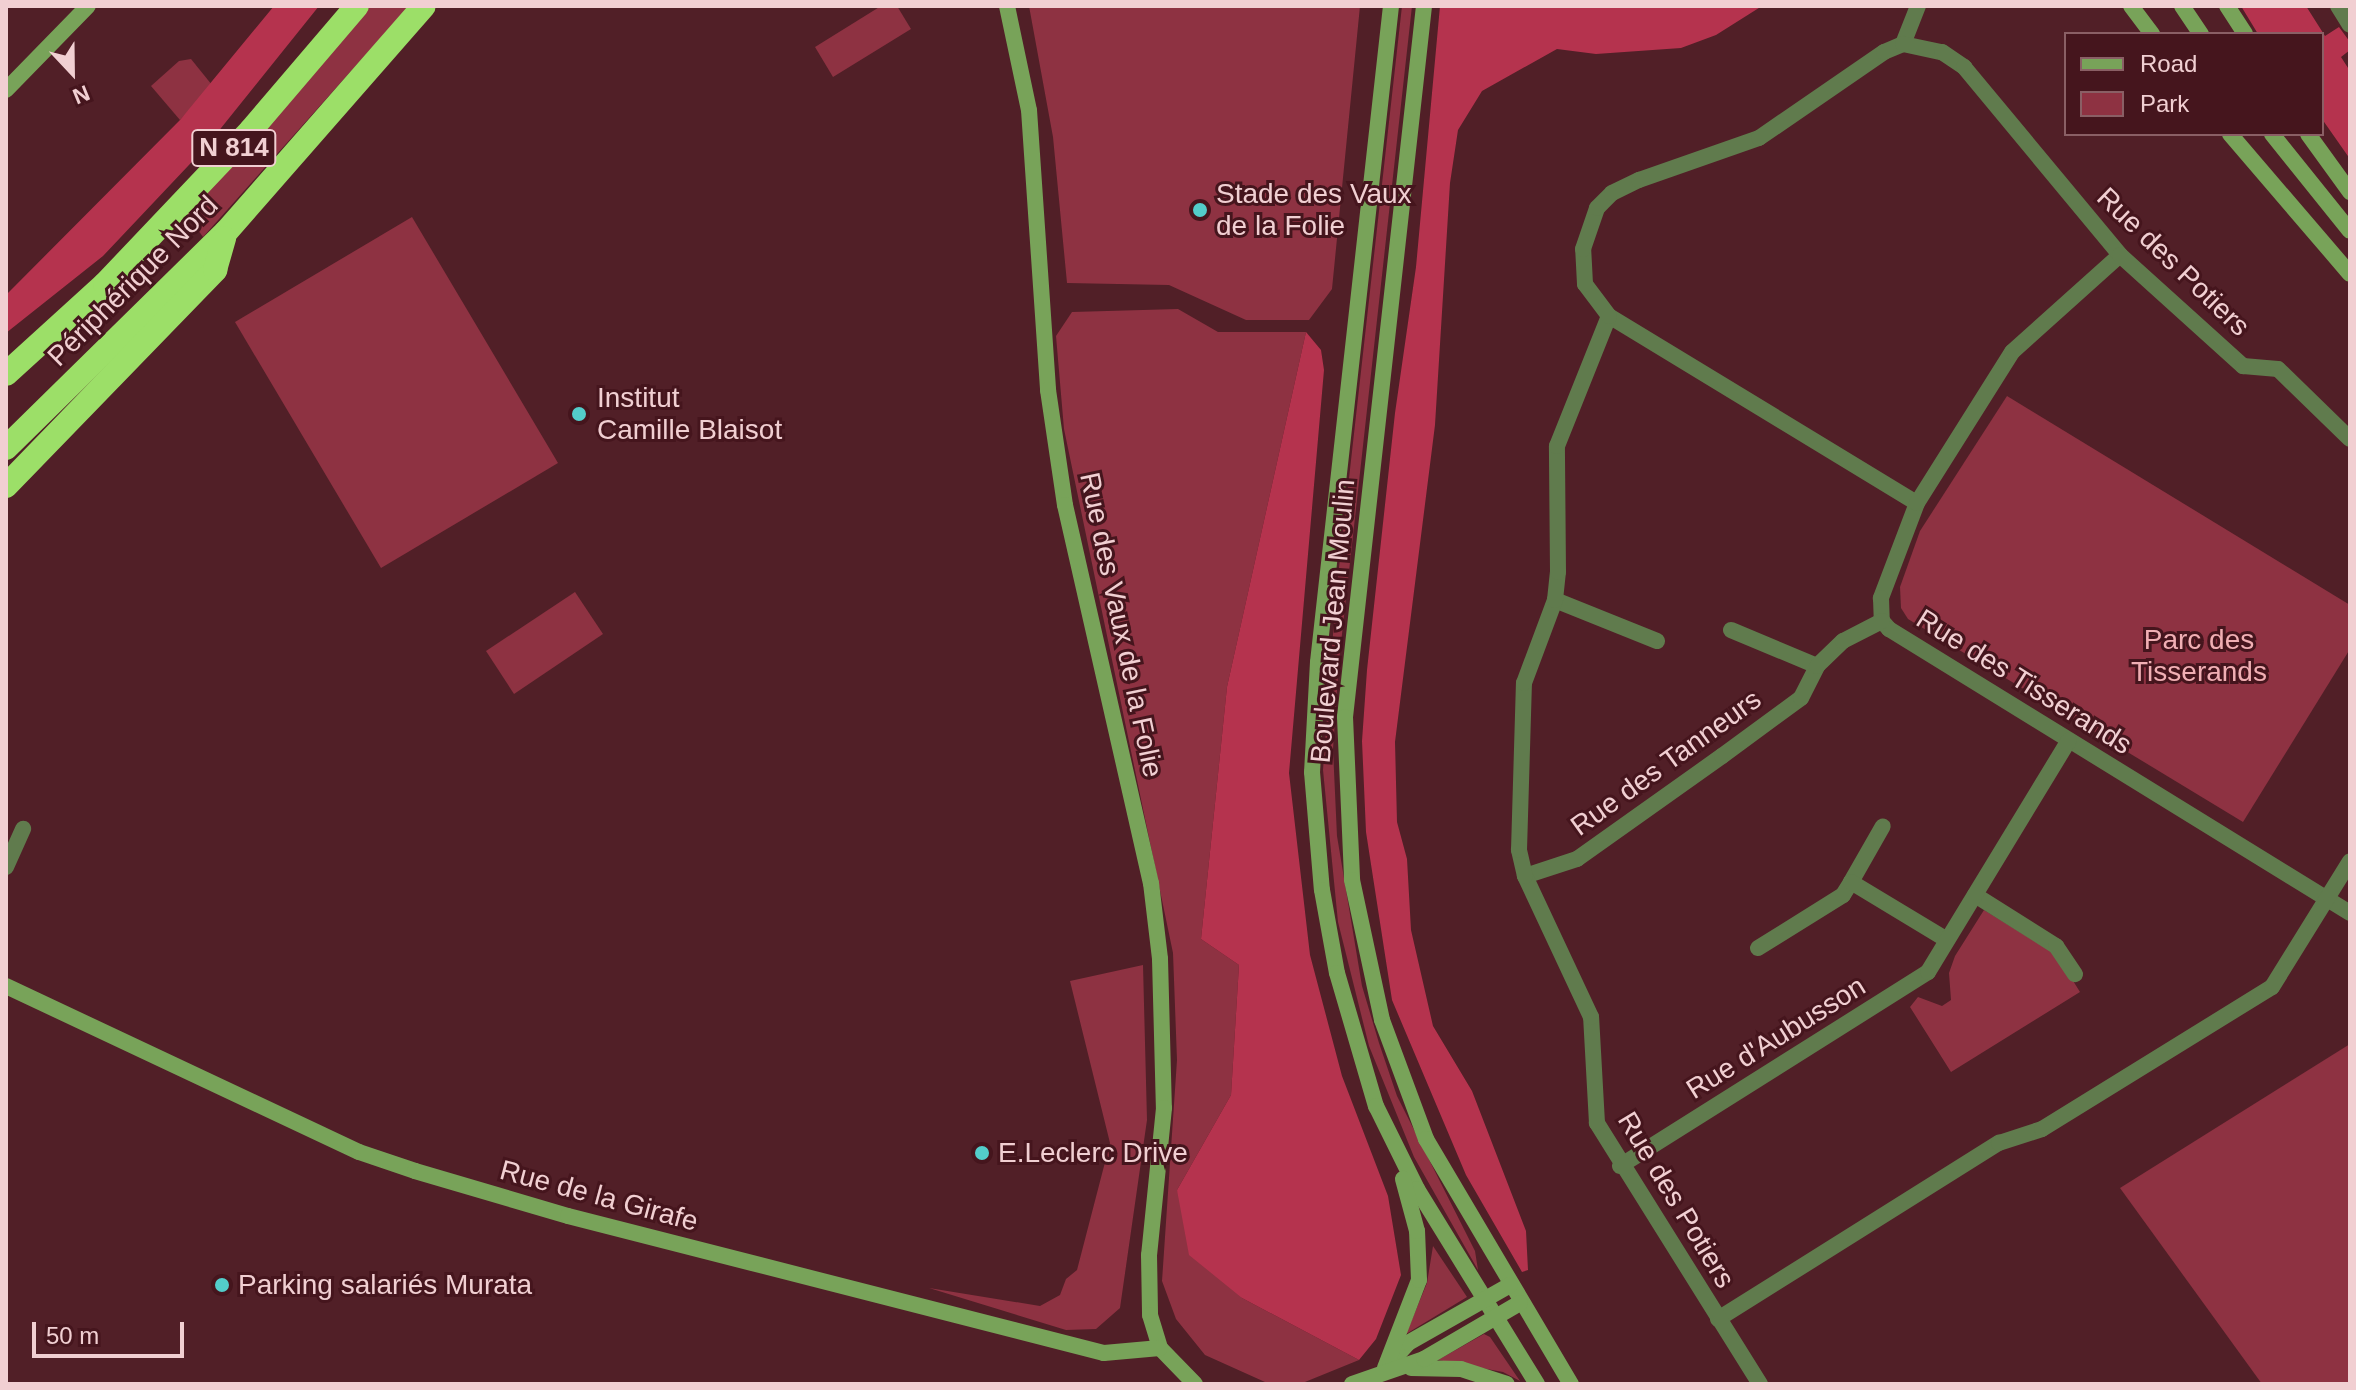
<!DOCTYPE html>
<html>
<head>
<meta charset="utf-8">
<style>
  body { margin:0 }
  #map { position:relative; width:2356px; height:1390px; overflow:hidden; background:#511f27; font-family:Arial,sans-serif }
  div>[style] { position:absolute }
  .green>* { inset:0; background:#8e3242 }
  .forest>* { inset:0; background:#b5334e }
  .street>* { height:16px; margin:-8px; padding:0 8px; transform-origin:8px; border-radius:8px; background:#607b4d }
  .secondary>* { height:16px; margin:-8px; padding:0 8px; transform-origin:8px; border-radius:8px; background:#78a359 }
  .highway>* { height:24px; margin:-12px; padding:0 12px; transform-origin:12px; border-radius:12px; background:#9cdf68 }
  .dots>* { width:22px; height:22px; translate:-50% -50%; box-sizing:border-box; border:4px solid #45151d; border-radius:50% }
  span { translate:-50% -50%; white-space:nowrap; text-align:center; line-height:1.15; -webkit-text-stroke:6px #45151d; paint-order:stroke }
  .shield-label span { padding:2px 6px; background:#45151d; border:2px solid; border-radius:6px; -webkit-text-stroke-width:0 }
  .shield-label { font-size:26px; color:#f1cfd2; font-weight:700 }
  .poi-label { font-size:28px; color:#f1cfd2 }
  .left { translate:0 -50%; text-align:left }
  .street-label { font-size:28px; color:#f1cfd2 }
  .park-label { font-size:28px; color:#f1afb4 }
  .frame { position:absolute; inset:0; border:8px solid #f1cfd2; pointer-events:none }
  .legend { position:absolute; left:2064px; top:32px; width:260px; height:104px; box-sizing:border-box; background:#45151d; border:2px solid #8a5f65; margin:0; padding:10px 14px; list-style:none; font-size:24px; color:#f1cfd2 }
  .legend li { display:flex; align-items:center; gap:16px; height:40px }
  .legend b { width:40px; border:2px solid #8a5f65 }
  .north { position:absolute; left:32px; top:32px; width:80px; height:80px; -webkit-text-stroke:6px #45151d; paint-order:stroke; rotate:158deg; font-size:22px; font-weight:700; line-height:32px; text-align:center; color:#f1cfd2 }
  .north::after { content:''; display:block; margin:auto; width:28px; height:36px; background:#f1cfd2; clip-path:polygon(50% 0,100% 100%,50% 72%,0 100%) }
  .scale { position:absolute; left:32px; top:1322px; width:152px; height:36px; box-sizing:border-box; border:4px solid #f1cfd2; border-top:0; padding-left:10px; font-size:24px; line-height:28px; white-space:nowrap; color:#f1cfd2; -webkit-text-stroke:6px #45151d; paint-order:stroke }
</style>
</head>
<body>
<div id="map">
  <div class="green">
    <div style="clip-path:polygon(369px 6px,409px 6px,203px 237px,186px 213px)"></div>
    <div style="clip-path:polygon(881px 6px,897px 6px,911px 29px,833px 77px,815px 47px)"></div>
    <div style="clip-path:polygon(1029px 6px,1360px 6px,1332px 289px,1309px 320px,1246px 320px,1169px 285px,1067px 283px,1053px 137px)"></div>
    <div style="clip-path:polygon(1402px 6px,1412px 6px,1339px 661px,1333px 749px,1337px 836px,1362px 986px,1379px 1043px,1397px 1096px,1475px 1251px,1478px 1270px,1414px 1157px,1369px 1046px,1338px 922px,1323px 770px,1336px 594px)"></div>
    <div style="clip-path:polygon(191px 59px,212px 85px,180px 120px,151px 86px,179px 61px)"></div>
    <div style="clip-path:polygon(412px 217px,558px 463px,381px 568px,235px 322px)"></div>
    <div style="clip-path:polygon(1178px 309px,1218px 332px,1306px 332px,1227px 687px,1201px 939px,1239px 965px,1231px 1095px,1177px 1190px,1242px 1298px,1359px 1360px,1300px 1384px,1265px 1382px,1205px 1355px,1176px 1319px,1162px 1281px,1177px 1060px,1173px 953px,1064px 429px,1056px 336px,1072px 312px)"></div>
    <div style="clip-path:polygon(2007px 396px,2350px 605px,2350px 649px,2243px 822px,1908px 619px,1901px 608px,1900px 587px,1920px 531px)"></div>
    <div style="clip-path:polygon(575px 592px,603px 634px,514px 694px,486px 651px)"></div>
    <div style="clip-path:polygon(1984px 910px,2057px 955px,2080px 992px,1951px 1072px,1910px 1007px,1918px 997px,1942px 1006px,1951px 1000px,1949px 973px,1955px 956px)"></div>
    <div style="clip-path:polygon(1143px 965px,1147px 1120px,1120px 1308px,1096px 1329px,1066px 1330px,929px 1288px,1040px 1306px,1060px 1295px,1066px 1279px,1077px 1270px,1110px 1143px,1070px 981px)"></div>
    <div style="clip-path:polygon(2350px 1044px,2350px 1384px,2262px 1384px,2120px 1188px)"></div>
    <div style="clip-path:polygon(1433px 1246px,1467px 1297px,1406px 1334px,1427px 1283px)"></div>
    <div style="clip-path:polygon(1484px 1334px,1490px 1337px,1520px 1381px,1503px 1372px,1438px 1360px)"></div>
  </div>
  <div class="forest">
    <div style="clip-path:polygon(274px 6px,319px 6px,205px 148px,103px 256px,6px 333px,6px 295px,180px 120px)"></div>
    <div style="clip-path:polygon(1440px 6px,1762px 6px,1716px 35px,1681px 48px,1596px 54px,1557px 49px,1482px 91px,1458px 130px,1450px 183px,1435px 425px,1395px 742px,1397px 822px,1407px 859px,1411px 930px,1433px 1026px,1472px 1091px,1526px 1231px,1528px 1270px,1522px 1272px,1466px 1175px,1392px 1000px,1366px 832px,1362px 741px,1367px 670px,1395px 413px,1416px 267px)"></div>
    <div style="clip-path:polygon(2241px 6px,2306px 6px,2325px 36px,2339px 27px,2350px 42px,2350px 50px,2341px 57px,2350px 71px,2350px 159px,2322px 119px,2322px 34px,2258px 34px)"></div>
    <div style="clip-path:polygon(1306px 332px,1321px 350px,1324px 370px,1289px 773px,1310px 955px,1342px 1076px,1388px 1196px,1401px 1275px,1376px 1339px,1359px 1360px,1242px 1298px,1189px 1255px,1177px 1190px,1231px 1095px,1239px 965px,1201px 939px,1227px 687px)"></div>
  </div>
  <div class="street">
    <div style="left:2338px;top:6px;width:22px;rotate:58deg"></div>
    <div style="left:1903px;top:44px;width:41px;rotate:-68.5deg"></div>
    <div style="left:1609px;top:316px;width:360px;rotate:31.3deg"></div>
    <div style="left:1917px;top:503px;width:102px;rotate:110.8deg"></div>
    <div style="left:1881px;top:598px;width:23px;rotate:88deg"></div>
    <div style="left:1882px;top:621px;width:11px;rotate:49deg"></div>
    <div style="left:1889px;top:629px;width:541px;rotate:31.64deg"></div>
    <div style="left:1917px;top:503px;width:178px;rotate:-57.8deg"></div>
    <div style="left:2012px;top:352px;width:145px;rotate:-41.9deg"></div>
    <div style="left:1555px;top:600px;width:110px;rotate:21.9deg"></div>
    <div style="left:1731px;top:630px;width:93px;rotate:22.7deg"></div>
    <div style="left:6px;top:867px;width:42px;rotate:-65.9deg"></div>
    <div style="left:1525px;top:876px;width:55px;rotate:-18.1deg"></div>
    <div style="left:1577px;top:859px;width:178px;rotate:-35.4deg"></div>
    <div style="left:1722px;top:756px;width:98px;rotate:-36.3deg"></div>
    <div style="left:1801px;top:698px;width:36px;rotate:-63deg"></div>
    <div style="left:1817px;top:666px;width:36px;rotate:-44deg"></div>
    <div style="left:1843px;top:641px;width:44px;rotate:-27.1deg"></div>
    <div style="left:1851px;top:882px;width:64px;rotate:-60.3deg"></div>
    <div style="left:1975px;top:895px;width:96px;rotate:32.2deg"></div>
    <div style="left:2056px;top:946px;width:34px;rotate:56deg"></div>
    <div style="left:1758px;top:948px;width:100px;rotate:-31.9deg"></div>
    <div style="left:1843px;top:895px;width:15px;rotate:-58deg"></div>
    <div style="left:1851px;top:882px;width:112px;rotate:31.1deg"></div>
    <div style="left:1620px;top:1166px;width:364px;rotate:-32.2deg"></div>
    <div style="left:1928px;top:972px;width:271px;rotate:-58.7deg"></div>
    <div style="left:1718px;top:1319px;width:332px;rotate:-32.1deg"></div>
    <div style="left:1999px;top:1143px;width:45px;rotate:-18deg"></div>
    <div style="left:2042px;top:1129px;width:270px;rotate:-31.7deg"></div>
    <div style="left:2272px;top:987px;width:148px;rotate:-58.2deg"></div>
    <div style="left:1760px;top:1384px;width:308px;rotate:-122deg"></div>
    <div style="left:1597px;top:1123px;width:106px;rotate:-93.2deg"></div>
    <div style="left:1591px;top:1017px;width:156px;rotate:-115.1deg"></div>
    <div style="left:1525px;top:876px;width:27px;rotate:-103deg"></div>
    <div style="left:1519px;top:850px;width:167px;rotate:-88.3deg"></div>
    <div style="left:1524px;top:683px;width:89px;rotate:-69.5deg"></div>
    <div style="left:1555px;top:600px;width:28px;rotate:-84deg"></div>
    <div style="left:1558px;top:572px;width:126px;rotate:-90.5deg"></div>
    <div style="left:1557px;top:446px;width:140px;rotate:-68.2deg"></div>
    <div style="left:1609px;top:316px;width:40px;rotate:-127deg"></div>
    <div style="left:1585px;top:284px;width:35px;rotate:-93deg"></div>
    <div style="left:1583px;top:249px;width:43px;rotate:-71.1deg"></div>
    <div style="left:1597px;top:208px;width:21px;rotate:-45deg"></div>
    <div style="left:1612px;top:193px;width:30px;rotate:-26deg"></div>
    <div style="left:1639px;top:180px;width:127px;rotate:-19.3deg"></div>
    <div style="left:1759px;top:138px;width:152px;rotate:-34.5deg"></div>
    <div style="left:1884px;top:52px;width:21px;rotate:-23deg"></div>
    <div style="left:1903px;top:44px;width:40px;rotate:12deg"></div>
    <div style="left:1942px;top:52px;width:27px;rotate:34deg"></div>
    <div style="left:1964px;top:67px;width:244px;rotate:50.3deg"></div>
    <div style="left:2120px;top:255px;width:166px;rotate:42.1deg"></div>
    <div style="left:2243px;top:366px;width:35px;rotate:5deg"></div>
    <div style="left:2278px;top:369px;width:100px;rotate:44.2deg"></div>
  </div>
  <div class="secondary">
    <div style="left:1007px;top:6px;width:106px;rotate:78.1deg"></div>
    <div style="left:1029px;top:110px;width:281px;rotate:86.1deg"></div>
    <div style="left:1048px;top:390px;width:116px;rotate:81.6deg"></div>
    <div style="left:1065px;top:505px;width:388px;rotate:77.2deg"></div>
    <div style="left:1151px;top:883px;width:77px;rotate:83.2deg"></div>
    <div style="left:1160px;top:959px;width:149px;rotate:88.5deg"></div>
    <div style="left:1164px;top:1108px;width:148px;rotate:95.8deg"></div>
    <div style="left:1149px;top:1255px;width:60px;rotate:89deg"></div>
    <div style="left:1150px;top:1315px;width:34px;rotate:73deg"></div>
    <div style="left:1160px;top:1348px;width:50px;rotate:45.8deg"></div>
    <div style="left:1391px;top:6px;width:660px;rotate:96.35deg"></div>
    <div style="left:1318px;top:662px;width:110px;rotate:93.1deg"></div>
    <div style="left:1312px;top:772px;width:118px;rotate:85.2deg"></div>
    <div style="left:1322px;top:890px;width:84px;rotate:79.8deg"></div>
    <div style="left:1337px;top:973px;width:139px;rotate:73.7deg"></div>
    <div style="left:1376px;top:1106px;width:93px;rotate:63.7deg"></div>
    <div style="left:1417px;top:1189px;width:229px;rotate:58.4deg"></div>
    <div style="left:1424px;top:6px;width:715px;rotate:96.34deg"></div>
    <div style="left:1345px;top:717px;width:163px;rotate:87.5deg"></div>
    <div style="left:1352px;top:880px;width:143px;rotate:77.9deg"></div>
    <div style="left:1382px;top:1020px;width:127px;rotate:69.7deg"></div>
    <div style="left:1426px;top:1139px;width:285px;rotate:59.4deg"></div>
    <div style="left:2131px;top:6px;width:35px;rotate:53deg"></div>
    <div style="left:2182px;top:6px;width:34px;rotate:56deg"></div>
    <div style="left:2227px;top:6px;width:33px;rotate:57deg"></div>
    <div style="left:6px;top:90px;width:117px;rotate:-45.7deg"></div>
    <div style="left:2230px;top:134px;width:184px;rotate:49.4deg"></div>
    <div style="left:2272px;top:134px;width:124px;rotate:51.2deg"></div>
    <div style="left:2308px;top:134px;width:72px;rotate:54.1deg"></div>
    <div style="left:6px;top:986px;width:390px;rotate:25.2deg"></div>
    <div style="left:359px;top:1152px;width:59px;rotate:18.7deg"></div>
    <div style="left:415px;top:1171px;width:159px;rotate:16.4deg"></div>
    <div style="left:568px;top:1216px;width:553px;rotate:14.34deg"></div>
    <div style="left:1104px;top:1353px;width:56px;rotate:-5.1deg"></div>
    <div style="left:1392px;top:1361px;width:24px;rotate:-48deg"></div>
    <div style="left:1408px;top:1343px;width:117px;rotate:-29.6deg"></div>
    <div style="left:1385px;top:1368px;width:94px;rotate:-68.9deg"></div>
    <div style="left:1419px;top:1280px;width:49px;rotate:-92.3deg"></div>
    <div style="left:1417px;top:1231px;width:54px;rotate:-105.1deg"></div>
    <div style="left:1411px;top:1368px;width:50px;rotate:1.1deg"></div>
    <div style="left:1461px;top:1369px;width:48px;rotate:18.1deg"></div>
    <div style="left:1352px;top:1384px;width:76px;rotate:-19.1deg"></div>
    <div style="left:1424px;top:1359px;width:111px;rotate:-30.3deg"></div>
  </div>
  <div class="highway">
    <div style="left:6px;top:374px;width:134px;rotate:-42.3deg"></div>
    <div style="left:105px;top:284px;width:212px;rotate:-46.5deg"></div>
    <div style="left:251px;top:130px;width:163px;rotate:-49.5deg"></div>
    <div style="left:6px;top:448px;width:308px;rotate:-44.5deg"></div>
    <div style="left:226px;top:232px;width:300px;rotate:-48.8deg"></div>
    <div style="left:6px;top:486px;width:301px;rotate:-45.9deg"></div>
    <div style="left:215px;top:270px;width:33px;rotate:-74deg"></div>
  </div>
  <div class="dots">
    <div style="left:1200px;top:210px;background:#53cdca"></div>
    <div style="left:579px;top:414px;background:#53cdca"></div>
    <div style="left:982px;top:1153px;background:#53cdca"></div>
    <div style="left:222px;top:1285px;background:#53cdca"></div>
  </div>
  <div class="shield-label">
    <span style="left:234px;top:148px">N 814</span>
  </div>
  <div class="poi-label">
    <span class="left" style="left:1216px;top:210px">Stade des Vaux<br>de la Folie</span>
    <span class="left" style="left:597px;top:414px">Institut<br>Camille Blaisot</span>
    <span class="left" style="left:998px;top:1153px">E.Leclerc Drive</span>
    <span class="left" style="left:238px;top:1285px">Parking salariés Murata</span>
  </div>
  <div class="street-label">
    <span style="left:2173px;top:262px;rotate:44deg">Rue des Potiers</span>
    <span style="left:133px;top:281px;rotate:-45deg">Périphérique Nord</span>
    <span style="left:1333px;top:621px;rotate:-85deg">Boulevard Jean Moulin</span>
    <span style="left:1121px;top:625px;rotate:78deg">Rue des Vaux de la Folie</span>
    <span style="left:2024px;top:682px;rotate:32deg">Rue des Tisserands</span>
    <span style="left:1666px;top:763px;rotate:-36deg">Rue des Tanneurs</span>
    <span style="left:1776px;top:1038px;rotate:-32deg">Rue d'Aubusson</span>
    <span style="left:599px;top:1196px;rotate:15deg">Rue de la Girafe</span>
    <span style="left:1676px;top:1200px;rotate:59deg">Rue des Potiers</span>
  </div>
  <div class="park-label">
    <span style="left:2199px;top:656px">Parc des<br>Tisserands</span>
  </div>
  <div class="frame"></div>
  <ul class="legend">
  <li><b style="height:10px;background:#78a359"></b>Road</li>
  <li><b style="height:22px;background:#8e3242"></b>Park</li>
  </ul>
  <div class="north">N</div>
  <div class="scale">50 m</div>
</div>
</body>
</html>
